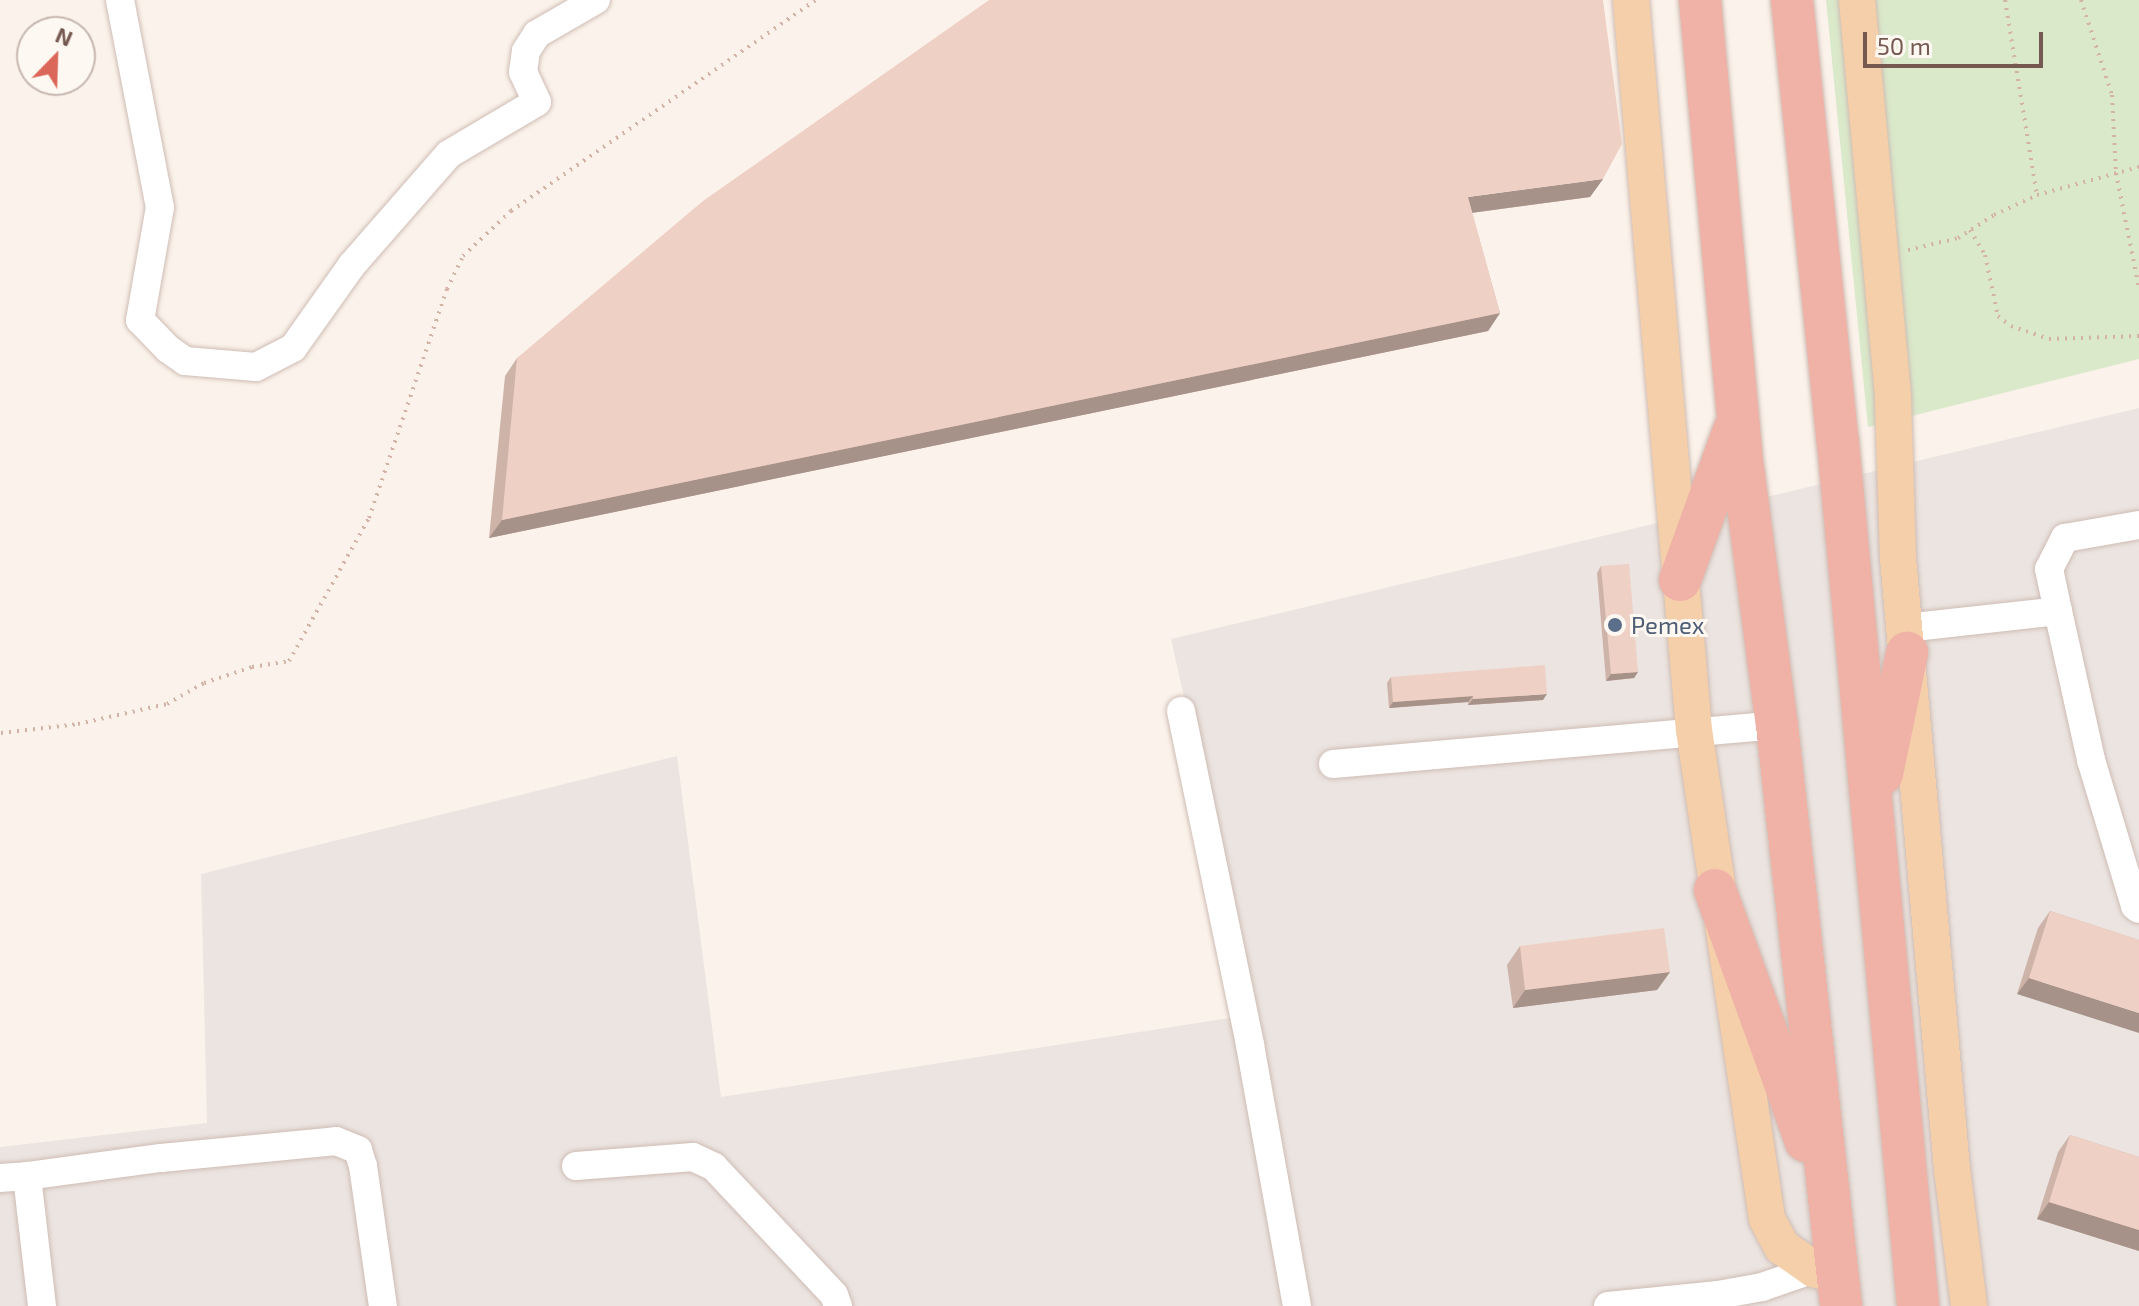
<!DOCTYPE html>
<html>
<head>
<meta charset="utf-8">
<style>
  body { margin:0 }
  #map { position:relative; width:2139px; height:1306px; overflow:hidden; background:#fbf3eb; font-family:"Exo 2",sans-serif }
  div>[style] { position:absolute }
  .industrial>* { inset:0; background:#ebe4e0 }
  .green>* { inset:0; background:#dae9ca }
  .path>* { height:4px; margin-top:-2px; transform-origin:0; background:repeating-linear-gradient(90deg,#d4b3a7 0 2px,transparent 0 8px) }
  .roads { filter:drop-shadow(0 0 2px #cfbcb4) drop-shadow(0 0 2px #cfbcb4) }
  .minor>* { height:28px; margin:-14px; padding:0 14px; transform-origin:14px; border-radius:14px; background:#fff }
  .major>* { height:36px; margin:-18px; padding:0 18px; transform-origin:18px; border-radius:18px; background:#f4cfa9 }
  .highway>* { height:42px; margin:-21px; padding:0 21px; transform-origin:21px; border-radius:21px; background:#f0b1a7 }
  .wall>* { inset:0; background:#ceb3a9 }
  .shaded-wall>* { inset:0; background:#a7928a }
  .building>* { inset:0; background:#efd0c5 }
  .dots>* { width:22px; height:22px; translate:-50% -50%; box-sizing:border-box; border:4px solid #fef8f2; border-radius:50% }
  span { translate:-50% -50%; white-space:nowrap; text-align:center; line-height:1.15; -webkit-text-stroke:6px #fef8f2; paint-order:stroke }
  .service-label { font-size:24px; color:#4e5e75 }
  .left { translate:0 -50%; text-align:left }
  .north { position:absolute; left:16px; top:16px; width:80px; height:80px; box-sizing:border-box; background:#fef8f2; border:2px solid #c7b8b1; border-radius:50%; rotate:23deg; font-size:22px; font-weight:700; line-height:32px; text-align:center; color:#75584f }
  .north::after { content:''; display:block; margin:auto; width:28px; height:36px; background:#db675a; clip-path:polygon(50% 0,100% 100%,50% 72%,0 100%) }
  .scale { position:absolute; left:1863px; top:32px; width:180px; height:36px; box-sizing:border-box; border:4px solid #75584f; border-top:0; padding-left:10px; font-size:24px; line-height:28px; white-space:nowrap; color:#75584f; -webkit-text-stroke:6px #fef8f2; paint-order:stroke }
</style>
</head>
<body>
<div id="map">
  <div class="industrial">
    <div style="clip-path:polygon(2139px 408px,2139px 1306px,0 1306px,0 1147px,207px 1123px,201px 874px,677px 756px,721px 1097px,1255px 1014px,1171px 639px)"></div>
  </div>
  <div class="green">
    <div style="clip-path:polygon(1826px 0,2139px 0,2139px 359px,1868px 427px)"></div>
  </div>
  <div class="path">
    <div style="left:2005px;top:0;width:198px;rotate:80.7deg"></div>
    <div style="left:2081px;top:0;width:100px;rotate:71.9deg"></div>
    <div style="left:2112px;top:95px;width:78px;rotate:87.1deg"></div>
    <div style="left:2116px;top:173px;width:117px;rotate:78.7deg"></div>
    <div style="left:1970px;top:230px;width:29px;rotate:59deg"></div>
    <div style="left:1985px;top:255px;width:62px;rotate:78deg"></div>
    <div style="left:1998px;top:316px;width:16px;rotate:38deg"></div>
    <div style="left:2011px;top:326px;width:40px;rotate:18.9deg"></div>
    <div style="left:2049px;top:339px;width:90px;rotate:-1.9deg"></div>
    <div style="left:1908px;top:250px;width:51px;rotate:-13.5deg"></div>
    <div style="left:1958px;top:238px;width:43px;rotate:-32.6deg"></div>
    <div style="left:1994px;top:215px;width:47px;rotate:-24.9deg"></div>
    <div style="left:2037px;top:195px;width:106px;rotate:-15.4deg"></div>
    <div style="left:1px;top:733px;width:78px;rotate:-6.7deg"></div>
    <div style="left:78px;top:724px;width:91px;rotate:-12.7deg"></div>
    <div style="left:167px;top:704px;width:43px;rotate:-29.6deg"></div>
    <div style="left:204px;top:683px;width:51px;rotate:-18.4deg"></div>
    <div style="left:252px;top:667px;width:37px;rotate:-9deg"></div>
    <div style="left:289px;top:661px;width:164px;rotate:-60.8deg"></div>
    <div style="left:369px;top:518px;width:242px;rotate:-71.2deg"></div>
    <div style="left:447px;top:289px;width:37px;rotate:-64deg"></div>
    <div style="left:463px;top:256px;width:66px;rotate:-43.2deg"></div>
    <div style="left:511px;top:211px;width:371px;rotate:-34.7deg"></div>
  </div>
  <div class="roads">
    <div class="minor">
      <div style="left:120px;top:0;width:211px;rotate:79.1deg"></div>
      <div style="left:160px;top:207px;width:115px;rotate:100deg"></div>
      <div style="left:140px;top:320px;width:40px;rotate:46deg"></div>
      <div style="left:168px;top:349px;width:21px;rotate:35deg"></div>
      <div style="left:185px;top:361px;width:71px;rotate:4.8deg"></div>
      <div style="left:256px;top:367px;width:42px;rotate:-27.2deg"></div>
      <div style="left:293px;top:348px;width:102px;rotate:-54.6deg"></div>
      <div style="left:352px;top:265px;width:147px;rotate:-48.9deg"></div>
      <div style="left:449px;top:154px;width:102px;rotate:-30.6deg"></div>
      <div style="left:537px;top:102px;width:33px;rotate:-115deg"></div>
      <div style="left:523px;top:72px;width:21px;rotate:-82deg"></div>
      <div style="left:526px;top:51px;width:20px;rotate:-57deg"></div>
      <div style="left:537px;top:34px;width:68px;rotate:-30deg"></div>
      <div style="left:2058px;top:611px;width:153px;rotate:77.5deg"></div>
      <div style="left:2091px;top:760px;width:152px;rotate:73.2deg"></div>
      <div style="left:2135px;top:906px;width:5px;rotate:37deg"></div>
      <div style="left:1905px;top:628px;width:154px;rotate:-6.3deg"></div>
      <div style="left:2058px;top:611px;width:43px;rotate:-102.1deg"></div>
      <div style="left:2049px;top:569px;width:35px;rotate:-63deg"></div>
      <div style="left:2065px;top:538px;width:75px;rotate:-10deg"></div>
      <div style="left:1181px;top:711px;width:341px;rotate:78.3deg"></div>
      <div style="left:1250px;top:1045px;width:265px;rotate:79.8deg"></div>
      <div style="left:1333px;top:764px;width:446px;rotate:-5deg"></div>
      <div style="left:576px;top:1166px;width:117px;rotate:-4.4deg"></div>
      <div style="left:693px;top:1157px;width:23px;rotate:25deg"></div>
      <div style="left:714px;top:1167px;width:175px;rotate:46.8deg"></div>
      <div style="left:834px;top:1295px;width:12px;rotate:70deg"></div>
      <div style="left:0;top:1178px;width:27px;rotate:-4deg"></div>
      <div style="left:42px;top:1306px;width:131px;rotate:-96.6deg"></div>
      <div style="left:27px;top:1176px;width:135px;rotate:-7.7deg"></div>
      <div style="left:161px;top:1158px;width:176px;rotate:-5.5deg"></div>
      <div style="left:336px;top:1141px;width:24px;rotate:22deg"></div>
      <div style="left:358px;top:1150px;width:17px;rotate:73deg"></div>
      <div style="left:363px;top:1166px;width:141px;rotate:81.9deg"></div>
      <div style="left:1608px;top:1306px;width:111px;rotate:-5.7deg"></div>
      <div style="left:1718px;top:1295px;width:45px;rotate:-10.3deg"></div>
      <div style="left:1762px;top:1287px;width:55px;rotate:-19.1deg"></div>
    </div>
    <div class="major">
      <div style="left:1631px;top:0;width:733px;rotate:85.07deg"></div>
      <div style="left:1694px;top:730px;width:494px;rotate:81.5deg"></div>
      <div style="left:1767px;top:1219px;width:32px;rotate:62deg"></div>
      <div style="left:1782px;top:1247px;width:39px;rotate:35deg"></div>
      <div style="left:1814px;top:1269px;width:27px;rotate:15deg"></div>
      <div style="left:1857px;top:0;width:401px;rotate:84.8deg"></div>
      <div style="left:1893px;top:399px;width:159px;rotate:88.2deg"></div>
      <div style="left:1898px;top:558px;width:613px;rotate:84.95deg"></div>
      <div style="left:1952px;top:1169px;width:138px;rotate:82.9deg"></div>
    </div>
    <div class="highway">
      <div style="left:1700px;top:0;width:470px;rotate:84.8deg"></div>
      <div style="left:1743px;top:468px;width:259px;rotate:82.5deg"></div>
      <div style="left:1777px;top:725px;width:585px;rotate:83.71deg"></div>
      <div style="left:1792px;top:0;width:445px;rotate:84.1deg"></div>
      <div style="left:1838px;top:443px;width:867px;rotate:84.7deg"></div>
      <div style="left:1680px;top:580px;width:159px;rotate:-70.2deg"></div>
      <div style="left:1882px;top:774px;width:124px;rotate:-78.3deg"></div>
      <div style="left:1715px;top:890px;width:267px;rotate:70.1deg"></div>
    </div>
  </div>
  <div class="wall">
    <div style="clip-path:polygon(1603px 179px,1590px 197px,1472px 213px,1500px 313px,1488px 331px,489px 538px,505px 376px,517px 358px)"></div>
    <div style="clip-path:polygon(1601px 566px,1638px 672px,1634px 678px,1606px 681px,1597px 573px)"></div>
    <div style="clip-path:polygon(1391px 677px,1543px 700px,1468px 705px,1468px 702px,1389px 708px,1387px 683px)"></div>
    <div style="clip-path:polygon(2050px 911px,2139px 940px,2017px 994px,2038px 928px)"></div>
    <div style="clip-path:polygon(1520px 946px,1670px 972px,1657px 990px,1513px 1008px,1507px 965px)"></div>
    <div style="clip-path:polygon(2070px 1135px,2139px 1157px,2139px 1251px,2037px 1219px,2058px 1152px)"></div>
  </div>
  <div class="shaded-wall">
    <div style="clip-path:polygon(1603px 179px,1590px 197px,1455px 215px,1468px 197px)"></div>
    <div style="clip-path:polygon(1500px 313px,1488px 331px,489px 538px,502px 520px)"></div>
    <div style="clip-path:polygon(1638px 672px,1634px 678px,1606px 681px,1611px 674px)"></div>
    <div style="clip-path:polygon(1547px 694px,1543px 700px,1468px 705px,1473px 699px)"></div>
    <div style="clip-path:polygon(1473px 696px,1468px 702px,1389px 708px,1393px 702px)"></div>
    <div style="clip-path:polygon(1670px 972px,1657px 990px,1513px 1008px,1525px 990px)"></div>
    <div style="clip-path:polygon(2029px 978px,2139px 1013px,2139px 1033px,2017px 994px)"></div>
    <div style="clip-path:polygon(2049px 1202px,2139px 1230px,2139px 1251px,2037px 1219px)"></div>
  </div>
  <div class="building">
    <div style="clip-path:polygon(989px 0,1603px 0,1622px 144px,1603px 179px,1468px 197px,1500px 313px,502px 520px,517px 358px,703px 201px)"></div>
    <div style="clip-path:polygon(1629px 564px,1638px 672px,1611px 674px,1601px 566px)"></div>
    <div style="clip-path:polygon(1545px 665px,1547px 694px,1473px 699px,1473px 696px,1393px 702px,1391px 677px)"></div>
    <div style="clip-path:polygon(2050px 911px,2139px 940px,2139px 1013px,2029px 978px)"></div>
    <div style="clip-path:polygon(1664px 928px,1670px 972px,1525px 990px,1520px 946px)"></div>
    <div style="clip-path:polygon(2070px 1135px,2139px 1157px,2139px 1230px,2049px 1202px)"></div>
  </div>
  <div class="dots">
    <div style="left:1615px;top:625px;background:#5c6f8a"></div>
  </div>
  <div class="service-label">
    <span class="left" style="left:1631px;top:625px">Pemex</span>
  </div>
  <div class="north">N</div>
  <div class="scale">50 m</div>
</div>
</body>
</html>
